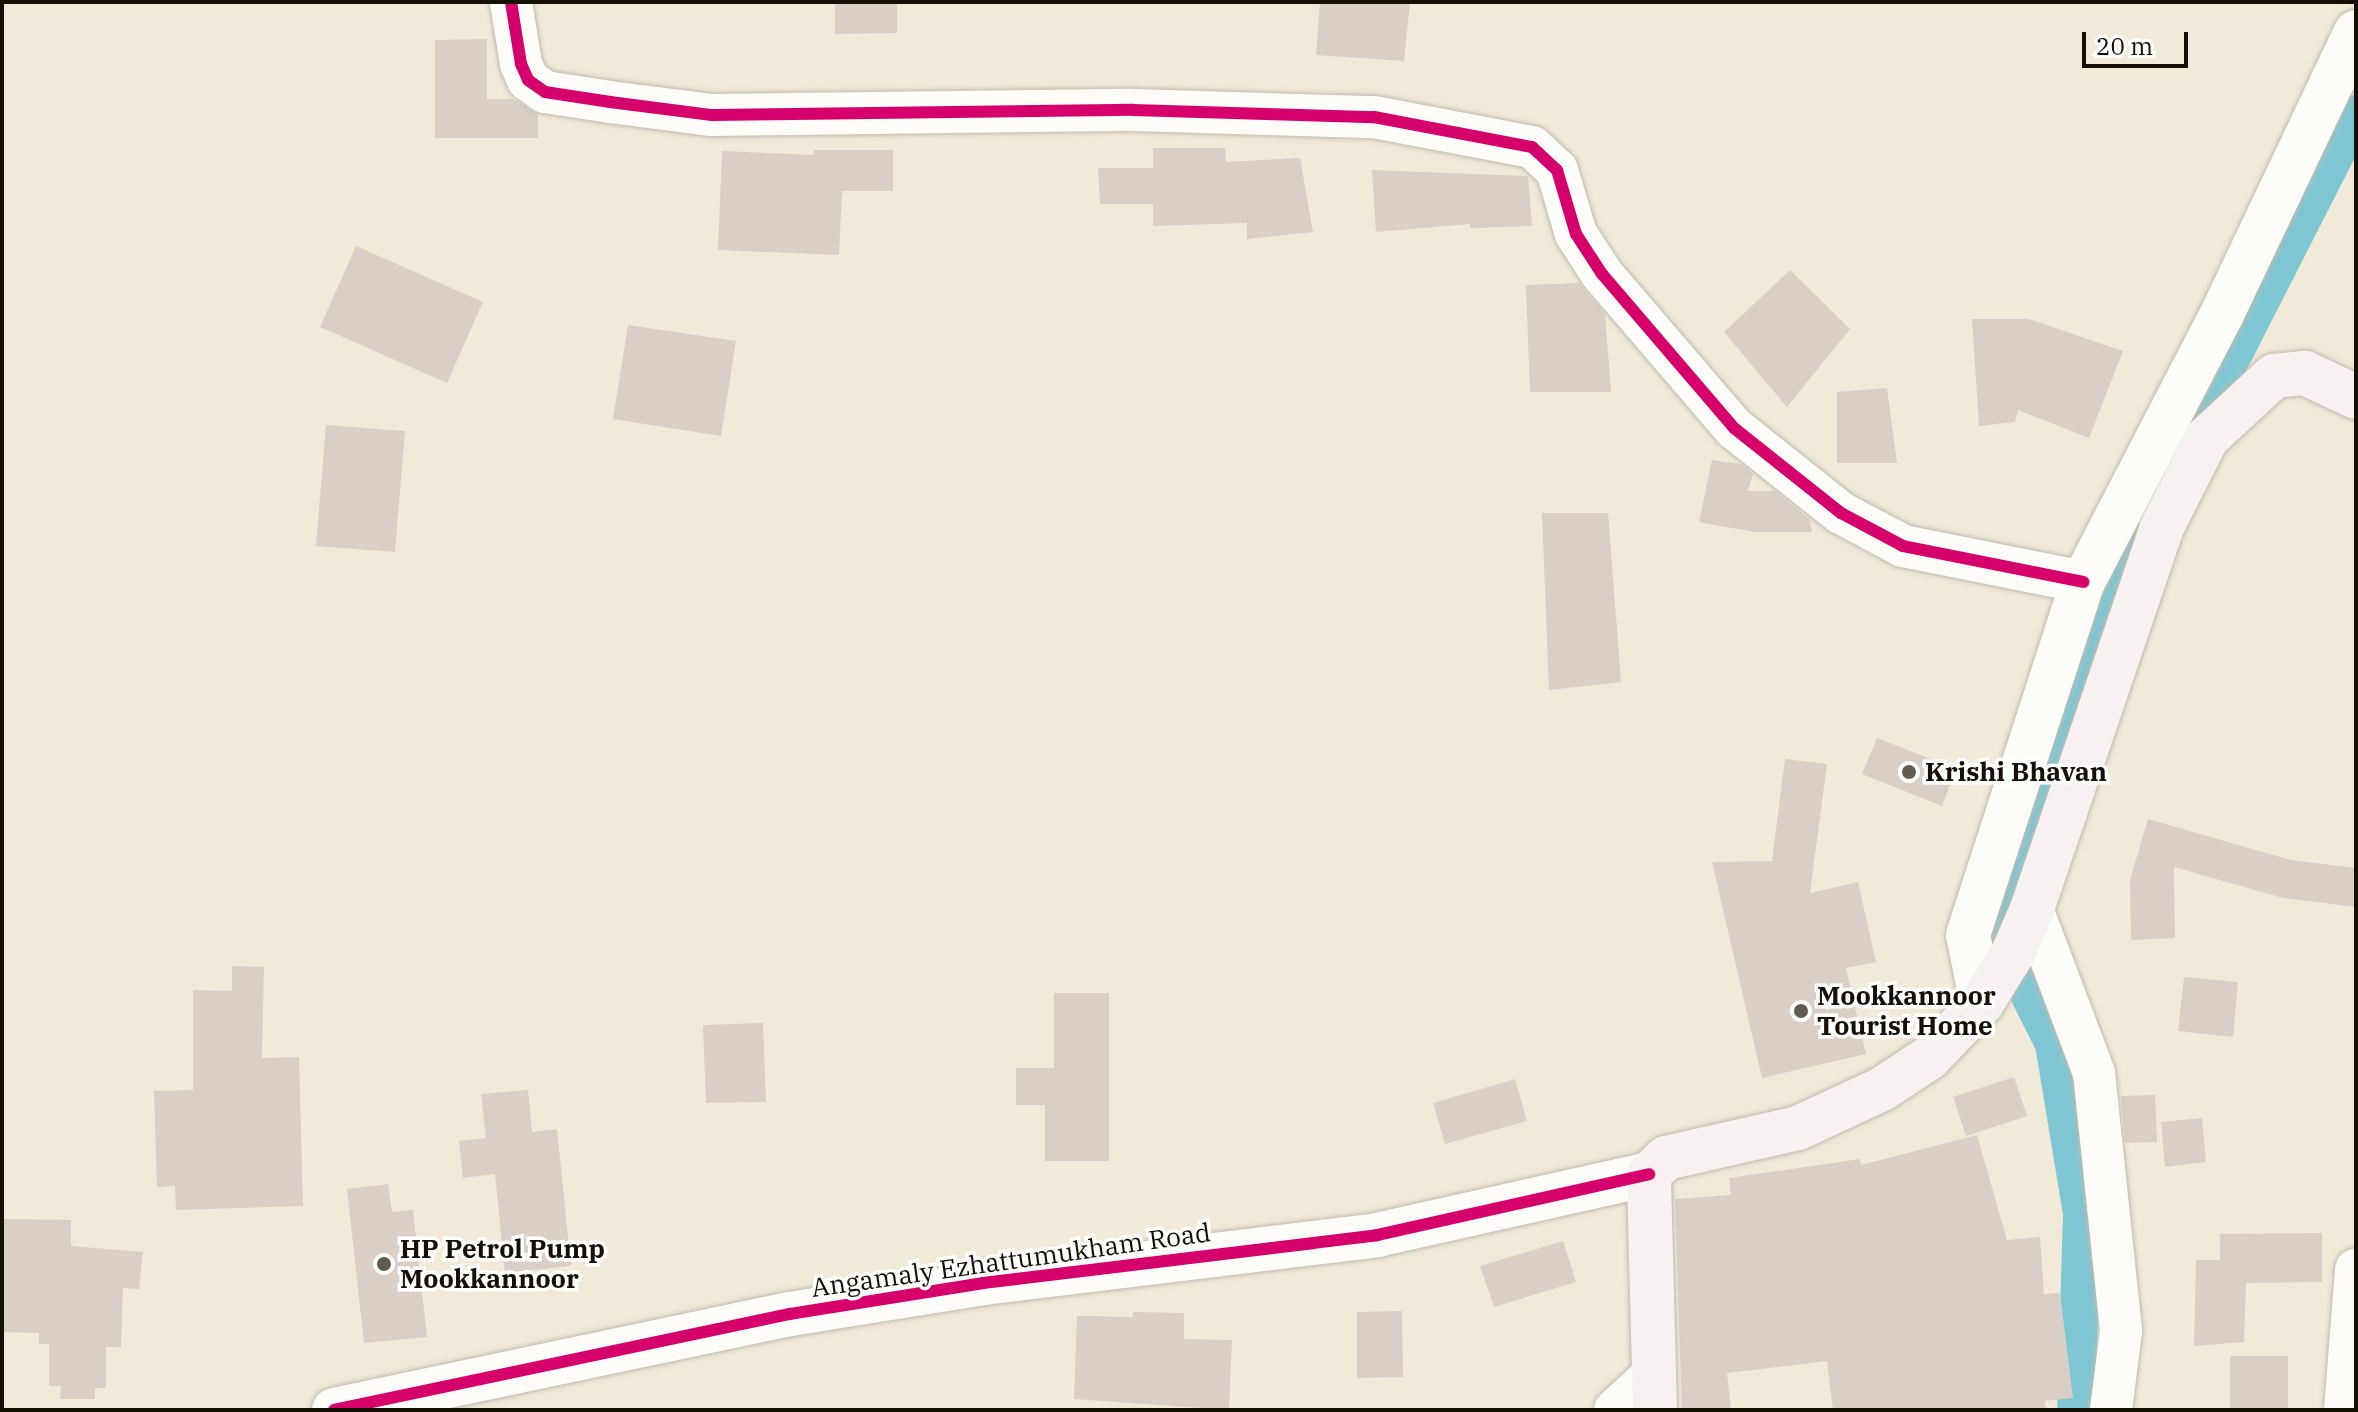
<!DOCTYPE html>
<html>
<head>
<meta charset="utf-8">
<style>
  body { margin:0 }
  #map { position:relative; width:2358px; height:1412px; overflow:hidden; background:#f1ead9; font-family:"IBM Plex Serif",serif }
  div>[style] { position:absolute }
  .canal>* { height:38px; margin:-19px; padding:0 19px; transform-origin:19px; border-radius:19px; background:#7ec6d3 }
  .building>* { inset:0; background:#d9cfc6 }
  .roads { filter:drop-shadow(0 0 2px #c1bbae) drop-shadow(0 0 2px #c1bbae) }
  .minor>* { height:42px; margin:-21px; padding:0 21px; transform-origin:21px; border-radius:21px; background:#fdfcf9 }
  .tertiary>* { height:44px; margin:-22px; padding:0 22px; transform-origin:22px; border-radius:22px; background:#fdfcf9 }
  .secondary>* { height:44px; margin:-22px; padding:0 22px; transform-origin:22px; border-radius:22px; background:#f7f2f1 }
  .cycleway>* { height:12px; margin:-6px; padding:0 6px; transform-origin:6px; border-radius:6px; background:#d6006c }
  .dots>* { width:22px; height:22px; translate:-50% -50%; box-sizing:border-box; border:4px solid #fff; border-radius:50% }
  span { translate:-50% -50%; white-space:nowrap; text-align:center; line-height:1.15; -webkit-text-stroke:7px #fff; paint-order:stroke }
  .poi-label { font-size:26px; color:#151006; font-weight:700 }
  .left { translate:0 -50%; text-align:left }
  .street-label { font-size:26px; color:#151006 }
  .frame { position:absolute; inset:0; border:4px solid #151006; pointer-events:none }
  .scale { position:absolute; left:2082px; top:32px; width:106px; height:36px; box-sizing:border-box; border:4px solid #151006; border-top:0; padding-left:10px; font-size:24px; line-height:28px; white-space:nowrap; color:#151006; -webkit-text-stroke:6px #fff; paint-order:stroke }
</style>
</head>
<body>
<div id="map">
  <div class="canal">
    <div style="left:2181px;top:457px;width:385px;rotate:-63deg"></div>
    <div style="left:2010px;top:956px;width:37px;rotate:-116deg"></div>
    <div style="left:1994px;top:923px;width:330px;rotate:-71.2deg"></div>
    <div style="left:2100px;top:611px;width:109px;rotate:-62deg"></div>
    <div style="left:2011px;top:958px;width:96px;rotate:63.4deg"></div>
    <div style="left:2054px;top:1044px;width:171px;rotate:80.6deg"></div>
    <div style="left:2082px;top:1213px;width:197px;rotate:91.7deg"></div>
  </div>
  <div class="building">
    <div style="clip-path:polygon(835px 2px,897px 2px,897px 33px,835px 34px)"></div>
    <div style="clip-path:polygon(1320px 2px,1410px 2px,1404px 61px,1316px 55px)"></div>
    <div style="clip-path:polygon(487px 39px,487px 99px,513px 99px,538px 114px,538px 138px,435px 138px,435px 40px)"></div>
    <div style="clip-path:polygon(1153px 148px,1225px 148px,1226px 162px,1300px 158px,1313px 232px,1247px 239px,1247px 223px,1153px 226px,1153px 204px,1100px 204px,1098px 168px,1153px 168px)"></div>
    <div style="clip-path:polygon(814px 150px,893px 150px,893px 191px,842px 191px,839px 255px,718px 250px,722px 151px,814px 155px)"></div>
    <div style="clip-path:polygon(1372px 170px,1528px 176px,1532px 226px,1470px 228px,1470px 224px,1376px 232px)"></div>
    <div style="clip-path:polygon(356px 246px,483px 302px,447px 383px,320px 327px)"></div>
    <div style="clip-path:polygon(1790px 270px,1850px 329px,1787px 407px,1724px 332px)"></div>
    <div style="clip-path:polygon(1579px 283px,1605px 314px,1611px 392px,1530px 392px,1526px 285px)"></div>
    <div style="clip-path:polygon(1972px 319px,2028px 319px,2123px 351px,2089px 438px,2018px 410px,2015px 422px,1979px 426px)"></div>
    <div style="clip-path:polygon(628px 325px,736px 341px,721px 436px,613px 419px)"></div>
    <div style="clip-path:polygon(1887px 388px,1897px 463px,1837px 463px,1837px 392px)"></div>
    <div style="clip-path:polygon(326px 425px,405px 431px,395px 552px,316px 546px)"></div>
    <div style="clip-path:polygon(1712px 460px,1741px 464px,1753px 474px,1748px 491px,1775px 491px,1809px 519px,1812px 532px,1754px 532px,1699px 522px)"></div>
    <div style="clip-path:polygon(1542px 513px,1608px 513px,1621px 682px,1549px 690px)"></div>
    <div style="clip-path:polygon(1877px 738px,1956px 769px,1942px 806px,1862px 774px)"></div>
    <div style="clip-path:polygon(1785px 759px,1827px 764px,1810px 893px,1858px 882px,1876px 962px,1846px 968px,1866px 1054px,1762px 1078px,1712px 862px,1772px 861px)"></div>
    <div style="clip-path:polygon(2148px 819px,2291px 860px,2356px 868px,2356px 907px,2283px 898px,2174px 867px,2175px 938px,2131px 940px,2130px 880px)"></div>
    <div style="clip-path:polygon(232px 966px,264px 967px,262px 1058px,299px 1057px,303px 1206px,176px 1210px,175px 1186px,157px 1187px,154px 1091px,193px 1090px,193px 990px,232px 991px)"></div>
    <div style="clip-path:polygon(2184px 977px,2238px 982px,2233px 1037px,2178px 1031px)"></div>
    <div style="clip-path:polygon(1054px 993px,1109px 993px,1109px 1161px,1045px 1161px,1045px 1105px,1016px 1105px,1016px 1068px,1054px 1068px)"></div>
    <div style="clip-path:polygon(763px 1023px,766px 1102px,706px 1103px,703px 1025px)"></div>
    <div style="clip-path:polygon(2014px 1077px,2027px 1116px,1966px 1136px,1953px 1097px)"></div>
    <div style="clip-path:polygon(1515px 1079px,1527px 1121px,1445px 1144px,1433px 1103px)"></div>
    <div style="clip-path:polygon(528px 1090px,532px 1132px,557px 1129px,571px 1266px,505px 1273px,495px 1174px,463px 1178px,459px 1141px,486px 1138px,481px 1094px)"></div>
    <div style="clip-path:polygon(2155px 1095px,2157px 1142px,2125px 1143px,2121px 1096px)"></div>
    <div style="clip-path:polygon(2202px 1118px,2206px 1162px,2165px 1167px,2161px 1122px)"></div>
    <div style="clip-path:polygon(1977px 1135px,2007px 1240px,2040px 1237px,2044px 1294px,2060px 1293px,2073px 1398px,2045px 1401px,2046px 1410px,1833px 1410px,1827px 1361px,1727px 1373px,1731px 1410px,1682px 1410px,1675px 1199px,1731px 1195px,1729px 1178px,1860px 1159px,1861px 1165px)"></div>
    <div style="clip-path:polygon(388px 1184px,392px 1212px,413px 1210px,427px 1337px,364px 1343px,347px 1189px)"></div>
    <div style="clip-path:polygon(4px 1219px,71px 1220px,71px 1246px,143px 1252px,139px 1289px,123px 1288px,121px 1347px,106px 1347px,106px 1388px,95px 1388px,95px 1399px,60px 1399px,61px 1386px,49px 1386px,49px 1344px,39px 1344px,39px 1333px,2px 1332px)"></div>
    <div style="clip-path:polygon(2322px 1233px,2322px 1282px,2246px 1283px,2244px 1342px,2194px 1346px,2196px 1260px,2220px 1260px,2220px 1234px)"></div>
    <div style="clip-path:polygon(1563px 1241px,1576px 1282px,1494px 1307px,1480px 1266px)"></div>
    <div style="clip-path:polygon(1402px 1311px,1403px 1377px,1357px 1378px,1357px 1312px)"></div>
    <div style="clip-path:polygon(1133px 1312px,1184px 1313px,1184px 1339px,1232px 1340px,1229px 1410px,1074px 1399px,1077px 1316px,1133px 1317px)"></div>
    <div style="clip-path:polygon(2230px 1356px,2288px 1356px,2288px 1410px,2230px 1410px)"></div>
  </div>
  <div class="roads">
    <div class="minor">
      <div style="left:511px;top:2px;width:63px;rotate:80.8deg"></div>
      <div style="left:521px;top:64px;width:17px;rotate:66deg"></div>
      <div style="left:528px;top:80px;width:21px;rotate:35deg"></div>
      <div style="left:545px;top:92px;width:66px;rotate:8.7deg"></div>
      <div style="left:610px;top:102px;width:103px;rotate:7.3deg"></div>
      <div style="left:712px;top:115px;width:421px;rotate:-0.7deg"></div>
      <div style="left:1133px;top:110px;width:241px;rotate:1.7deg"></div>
      <div style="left:1374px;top:117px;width:161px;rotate:10.8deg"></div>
      <div style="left:1532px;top:147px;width:34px;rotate:43deg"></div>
      <div style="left:1557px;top:170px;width:67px;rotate:73.5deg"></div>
      <div style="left:1576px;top:234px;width:48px;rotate:57deg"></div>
      <div style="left:1602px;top:274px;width:203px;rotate:49.4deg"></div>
      <div style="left:1734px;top:428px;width:137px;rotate:38.5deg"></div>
      <div style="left:1841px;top:513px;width:70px;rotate:28deg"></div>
      <div style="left:1903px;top:546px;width:184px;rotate:11.3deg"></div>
      <div style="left:2032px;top:909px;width:175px;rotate:69.3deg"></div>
      <div style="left:2094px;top:1073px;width:259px;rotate:84deg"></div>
      <div style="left:2121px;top:1331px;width:80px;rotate:97.2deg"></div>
      <div style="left:1615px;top:1410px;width:52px;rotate:-42.6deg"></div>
      <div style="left:2345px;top:1410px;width:141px;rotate:-85.5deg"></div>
    </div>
    <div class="tertiary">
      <div style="left:1982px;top:1003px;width:69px;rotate:-101.6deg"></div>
      <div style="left:1968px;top:935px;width:371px;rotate:-72deg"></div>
      <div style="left:2083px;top:582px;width:302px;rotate:-62.6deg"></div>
      <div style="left:2222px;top:314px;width:312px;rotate:-64.6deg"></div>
      <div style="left:334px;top:1410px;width:466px;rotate:-11.9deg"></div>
      <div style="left:790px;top:1314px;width:195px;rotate:-9.1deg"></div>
      <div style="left:983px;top:1283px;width:397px;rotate:-6.9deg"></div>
      <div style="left:1377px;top:1235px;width:279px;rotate:-12.6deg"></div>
    </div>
    <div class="secondary">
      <div style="left:1655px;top:1410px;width:236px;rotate:-91.5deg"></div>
      <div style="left:1649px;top:1174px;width:23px;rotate:-43deg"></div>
      <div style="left:1666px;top:1158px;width:135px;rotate:-12.8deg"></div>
      <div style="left:1798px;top:1128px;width:93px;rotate:-24.9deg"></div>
      <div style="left:1882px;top:1089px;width:56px;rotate:-33.4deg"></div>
      <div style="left:1929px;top:1058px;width:76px;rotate:-46.1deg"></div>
      <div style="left:1982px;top:1003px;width:59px;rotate:-58.2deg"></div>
      <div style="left:2013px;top:953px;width:48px;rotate:-66.6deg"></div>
      <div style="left:2032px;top:909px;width:401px;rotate:-71.2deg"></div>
      <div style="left:2161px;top:529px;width:102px;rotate:-63.2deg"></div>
      <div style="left:2207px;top:438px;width:91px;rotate:-42.8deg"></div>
      <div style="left:2274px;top:376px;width:31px;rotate:-6deg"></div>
      <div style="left:2305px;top:373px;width:56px;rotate:25.2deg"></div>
    </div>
  </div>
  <div class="cycleway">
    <div style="left:511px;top:2px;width:63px;rotate:80.8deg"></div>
    <div style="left:521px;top:64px;width:17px;rotate:66deg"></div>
    <div style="left:528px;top:80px;width:21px;rotate:35deg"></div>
    <div style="left:545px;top:92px;width:66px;rotate:8.7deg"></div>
    <div style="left:610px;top:102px;width:103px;rotate:7.3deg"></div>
    <div style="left:712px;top:115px;width:421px;rotate:-0.7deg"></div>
    <div style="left:1133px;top:110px;width:241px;rotate:1.7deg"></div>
    <div style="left:1374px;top:117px;width:161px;rotate:10.8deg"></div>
    <div style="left:1532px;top:147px;width:34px;rotate:43deg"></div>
    <div style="left:1557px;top:170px;width:67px;rotate:73.5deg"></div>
    <div style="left:1576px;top:234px;width:48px;rotate:57deg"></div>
    <div style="left:1602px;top:274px;width:203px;rotate:49.4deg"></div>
    <div style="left:1734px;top:428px;width:137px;rotate:38.5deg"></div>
    <div style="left:1841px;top:513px;width:70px;rotate:28deg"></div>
    <div style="left:1903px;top:546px;width:184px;rotate:11.3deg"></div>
    <div style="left:334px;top:1410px;width:466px;rotate:-11.9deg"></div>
    <div style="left:790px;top:1314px;width:195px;rotate:-9.1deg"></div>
    <div style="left:983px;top:1283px;width:397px;rotate:-6.9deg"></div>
    <div style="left:1377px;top:1235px;width:279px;rotate:-12.6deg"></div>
  </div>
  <div class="dots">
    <div style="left:1909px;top:772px;background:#625c50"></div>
    <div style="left:1801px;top:1011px;background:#625c50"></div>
    <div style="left:384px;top:1264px;background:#625c50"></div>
  </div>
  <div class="poi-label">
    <span class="left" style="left:1925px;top:772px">Krishi Bhavan</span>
    <span class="left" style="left:1817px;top:1011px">Mookkannoor<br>Tourist Home</span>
    <span class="left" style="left:400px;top:1264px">HP Petrol Pump<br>Mookkannoor</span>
  </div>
  <div class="street-label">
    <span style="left:1011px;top:1260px;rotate:-8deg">Angamaly Ezhattumukham Road</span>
  </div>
  <div class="frame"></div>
  <div class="scale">20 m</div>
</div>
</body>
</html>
